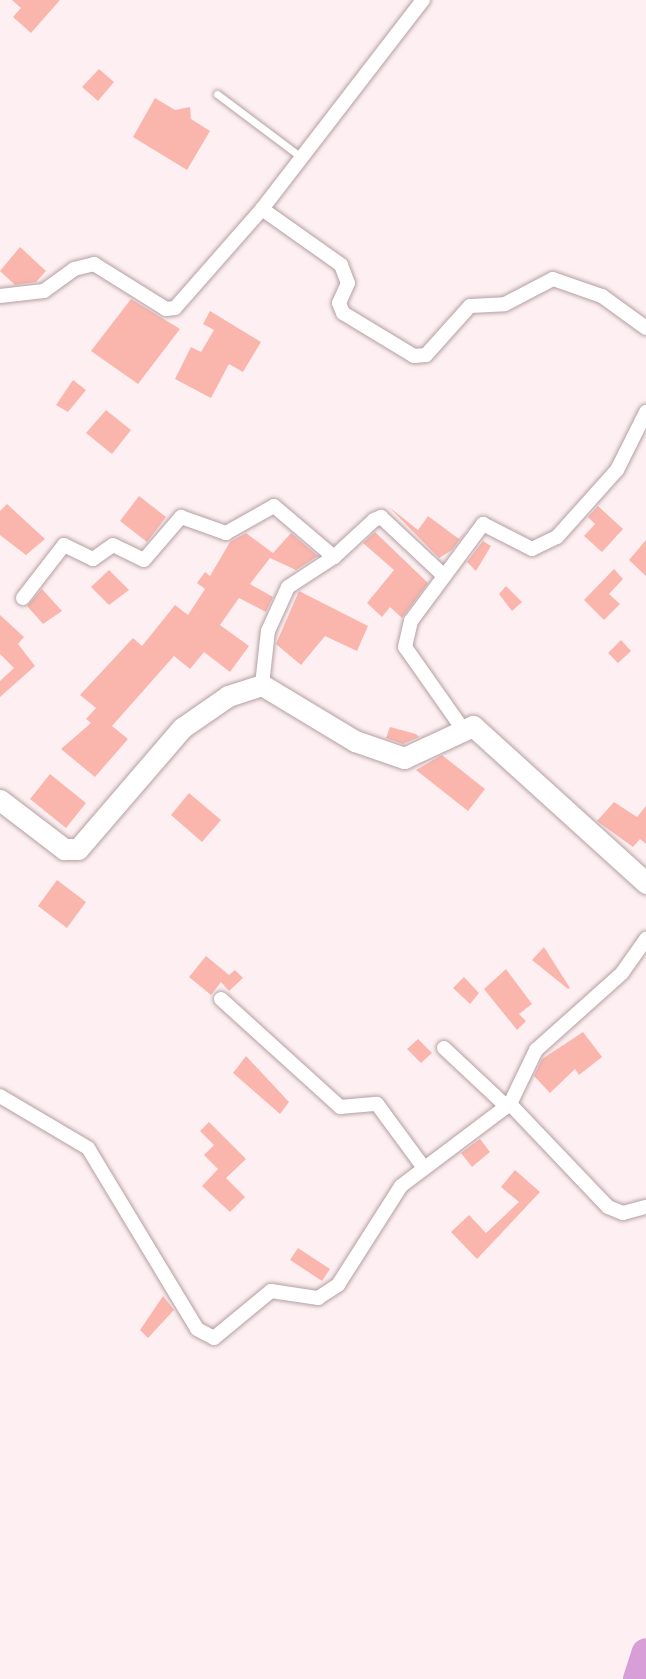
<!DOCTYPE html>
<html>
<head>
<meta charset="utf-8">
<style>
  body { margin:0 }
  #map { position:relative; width:646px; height:1679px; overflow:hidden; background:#fef0f2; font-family:Poppins,sans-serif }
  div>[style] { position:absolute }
  .river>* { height:28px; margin:-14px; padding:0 14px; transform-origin:14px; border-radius:14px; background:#d79ed7 }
  .building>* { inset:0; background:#fab6ad }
  .roads { filter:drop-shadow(0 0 2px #b49fa3) drop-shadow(0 0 2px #b49fa3) }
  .lane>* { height:7px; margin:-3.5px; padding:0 3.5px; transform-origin:3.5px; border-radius:3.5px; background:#fff }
  .street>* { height:14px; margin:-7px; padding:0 7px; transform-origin:7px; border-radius:7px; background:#fff }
  .secondary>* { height:21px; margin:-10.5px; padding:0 10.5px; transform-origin:10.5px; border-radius:10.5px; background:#fff }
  span { translate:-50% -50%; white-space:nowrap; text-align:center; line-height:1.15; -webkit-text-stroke:5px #fff; paint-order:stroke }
</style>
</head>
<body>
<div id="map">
  <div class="river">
    <div style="left:637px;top:1679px;width:28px;rotate:-72deg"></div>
  </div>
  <div class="building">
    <div style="clip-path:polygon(12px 0,60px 0,31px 33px,13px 17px,21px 8px)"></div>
    <div style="clip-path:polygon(99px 69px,114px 82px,98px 101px,82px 87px)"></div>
    <div style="clip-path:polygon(155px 98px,175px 110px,190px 107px,191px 119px,210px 131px,187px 170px,133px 137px)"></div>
    <div style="clip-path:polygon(20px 247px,46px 271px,36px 282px,15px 285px,0 271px)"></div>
    <div style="clip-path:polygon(131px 299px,180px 329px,138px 384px,91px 351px)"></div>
    <div style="clip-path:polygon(210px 311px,261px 342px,243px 372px,229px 364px,211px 398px,175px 379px,191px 347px,201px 352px,214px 330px,203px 324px)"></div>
    <div style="clip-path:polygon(73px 380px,86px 390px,68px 412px,56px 405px)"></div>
    <div style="clip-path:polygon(106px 410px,131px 430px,112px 454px,86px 433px)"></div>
    <div style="clip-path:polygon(139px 496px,166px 517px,147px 542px,120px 521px)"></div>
    <div style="clip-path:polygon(7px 504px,45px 539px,26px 555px,0 535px,0 511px)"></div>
    <div style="clip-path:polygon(598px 506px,623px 529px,602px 552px,584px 536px,595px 524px,588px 517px)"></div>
    <div style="clip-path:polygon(389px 507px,418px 530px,428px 516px,459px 539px,466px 531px,452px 550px,439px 558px)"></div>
    <div style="clip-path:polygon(375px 532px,428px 583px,402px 618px,390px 607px,382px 617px,367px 603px,394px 570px,363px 543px)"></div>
    <div style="clip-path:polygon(246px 533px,273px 553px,291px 533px,318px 556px,296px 570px,270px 558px,250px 584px,273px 597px,266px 612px,239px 598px,220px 625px,249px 646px,230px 672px,204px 652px,190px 669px,174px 656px,112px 726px,128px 739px,95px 777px,61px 749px,91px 723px,86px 719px,96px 708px,80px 695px,133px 638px,142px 646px,175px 605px,188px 615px,205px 589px,197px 583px,205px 572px,210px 576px,230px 542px)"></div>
    <div style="clip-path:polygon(646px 540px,646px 576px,629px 560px)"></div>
    <div style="clip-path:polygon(483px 541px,491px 546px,476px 571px,467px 562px)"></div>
    <div style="clip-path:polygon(614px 569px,623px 579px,609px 594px,620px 604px,604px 620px,584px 600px)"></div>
    <div style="clip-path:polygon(109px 570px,129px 590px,109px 605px,91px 587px)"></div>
    <div style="clip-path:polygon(506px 586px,522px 602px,512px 611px,499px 594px)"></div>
    <div style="clip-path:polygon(42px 589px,62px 611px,43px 624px,27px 606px)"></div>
    <div style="clip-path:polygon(299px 591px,368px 626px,357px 651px,325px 636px,301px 665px,276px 644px)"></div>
    <div style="clip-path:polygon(0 615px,24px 637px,18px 644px,35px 666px,0 697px,0 681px,14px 668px,0 654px)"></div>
    <div style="clip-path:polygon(621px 640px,631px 651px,618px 663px,608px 653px)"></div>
    <div style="clip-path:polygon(390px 727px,416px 734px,419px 737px,403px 744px,386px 738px)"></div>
    <div style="clip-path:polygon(442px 755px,485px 789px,468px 811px,416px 770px)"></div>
    <div style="clip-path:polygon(50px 774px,86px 803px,66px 828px,30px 799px)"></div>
    <div style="clip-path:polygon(189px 793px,221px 820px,202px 842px,171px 815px)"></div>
    <div style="clip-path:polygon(614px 802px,637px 817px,646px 806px,646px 844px,640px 839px,633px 847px,597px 821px)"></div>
    <div style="clip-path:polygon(57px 880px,86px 902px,67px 928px,38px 906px)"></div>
    <div style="clip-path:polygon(544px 947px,570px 988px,568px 989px,532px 960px)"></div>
    <div style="clip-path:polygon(206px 956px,229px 975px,235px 970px,243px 978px,229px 991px,221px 982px,211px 995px,189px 977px)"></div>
    <div style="clip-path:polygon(506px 969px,532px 1004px,519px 1014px,526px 1021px,517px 1030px,484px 989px)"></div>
    <div style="clip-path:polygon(464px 977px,479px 993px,470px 1004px,453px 988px)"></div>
    <div style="clip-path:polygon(583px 1032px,602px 1057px,579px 1075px,575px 1069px,550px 1093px,534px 1076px,542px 1059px)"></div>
    <div style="clip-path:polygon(418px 1039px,432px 1053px,421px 1063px,407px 1049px)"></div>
    <div style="clip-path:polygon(246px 1056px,289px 1102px,280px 1114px,233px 1073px)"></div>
    <div style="clip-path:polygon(209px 1122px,246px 1159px,226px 1178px,245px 1197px,230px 1212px,202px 1186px,218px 1169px,204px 1155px,214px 1145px,200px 1131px)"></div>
    <div style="clip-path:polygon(480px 1139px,490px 1152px,472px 1167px,461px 1153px)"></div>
    <div style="clip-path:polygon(515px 1170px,540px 1192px,477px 1259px,451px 1232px,469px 1215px,486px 1233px,519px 1202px,501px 1187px)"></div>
    <div style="clip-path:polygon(298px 1248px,330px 1269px,322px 1281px,290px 1260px)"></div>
    <div style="clip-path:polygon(163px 1296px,174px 1310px,148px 1338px,140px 1330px)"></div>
  </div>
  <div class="roads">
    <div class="lane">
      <div style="left:217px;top:94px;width:105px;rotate:36.9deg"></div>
    </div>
    <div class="street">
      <div style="left:262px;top:209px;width:97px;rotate:35.3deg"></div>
      <div style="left:341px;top:265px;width:19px;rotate:69deg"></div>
      <div style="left:348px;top:283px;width:22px;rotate:114deg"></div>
      <div style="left:339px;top:303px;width:11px;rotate:68deg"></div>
      <div style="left:343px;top:313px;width:83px;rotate:31.2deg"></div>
      <div style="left:414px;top:356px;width:12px;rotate:-5deg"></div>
      <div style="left:426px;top:355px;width:66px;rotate:-48.1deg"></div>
      <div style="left:470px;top:306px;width:35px;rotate:-3deg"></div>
      <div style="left:505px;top:304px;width:54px;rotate:-27.5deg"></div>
      <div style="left:553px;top:279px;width:52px;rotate:19.1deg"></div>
      <div style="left:602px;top:296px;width:54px;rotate:36deg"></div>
      <div style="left:0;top:296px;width:44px;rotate:-6.5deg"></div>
      <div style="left:44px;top:291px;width:37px;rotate:-36deg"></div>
      <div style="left:74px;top:269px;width:21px;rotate:-14deg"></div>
      <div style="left:94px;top:264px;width:85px;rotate:32deg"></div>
      <div style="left:166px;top:309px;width:9px;rotate:-6deg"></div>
      <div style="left:175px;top:308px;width:132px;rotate:-48.7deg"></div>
      <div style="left:262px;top:209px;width:264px;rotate:-52.4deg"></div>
      <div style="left:23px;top:598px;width:67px;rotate:-52.3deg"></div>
      <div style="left:64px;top:545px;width:32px;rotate:26deg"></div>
      <div style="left:93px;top:559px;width:24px;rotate:-35deg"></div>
      <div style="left:113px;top:545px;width:34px;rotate:26deg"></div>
      <div style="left:144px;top:560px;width:57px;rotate:-49.3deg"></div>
      <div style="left:181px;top:517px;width:48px;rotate:19.6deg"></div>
      <div style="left:226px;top:533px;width:55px;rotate:-29.4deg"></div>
      <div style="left:274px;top:506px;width:79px;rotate:40.4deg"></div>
      <div style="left:262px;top:685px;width:54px;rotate:-83.7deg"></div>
      <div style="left:268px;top:631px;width:48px;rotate:-65.6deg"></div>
      <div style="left:288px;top:587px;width:55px;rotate:-33.1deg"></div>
      <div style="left:334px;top:557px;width:54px;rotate:-42.8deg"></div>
      <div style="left:374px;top:520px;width:8px;rotate:-23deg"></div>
      <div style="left:381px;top:517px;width:83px;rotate:43.1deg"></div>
      <div style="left:462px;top:728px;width:99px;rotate:-125.1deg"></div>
      <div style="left:405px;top:647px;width:27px;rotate:-77deg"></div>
      <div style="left:411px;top:621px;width:121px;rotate:-53.4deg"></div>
      <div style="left:483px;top:524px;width:55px;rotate:27deg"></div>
      <div style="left:532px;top:549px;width:28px;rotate:-26deg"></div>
      <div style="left:557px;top:537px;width:90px;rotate:-48.2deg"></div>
      <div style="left:617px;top:470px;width:65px;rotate:-63.4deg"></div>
      <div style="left:221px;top:999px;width:161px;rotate:42.2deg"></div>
      <div style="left:340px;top:1107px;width:37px;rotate:-5deg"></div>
      <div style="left:377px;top:1104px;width:79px;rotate:53.7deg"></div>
      <div style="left:444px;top:1048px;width:86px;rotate:43.1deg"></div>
      <div style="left:0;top:1096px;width:102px;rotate:30.6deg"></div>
      <div style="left:88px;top:1148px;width:211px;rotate:58.9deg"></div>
      <div style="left:197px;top:1329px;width:19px;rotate:28deg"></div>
      <div style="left:214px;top:1338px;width:74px;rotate:-39.5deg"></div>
      <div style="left:271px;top:1291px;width:48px;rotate:8.5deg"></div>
      <div style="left:318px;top:1298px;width:24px;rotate:-33deg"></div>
      <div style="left:338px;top:1285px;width:117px;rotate:-57.5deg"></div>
      <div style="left:401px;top:1186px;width:136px;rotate:-37deg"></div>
      <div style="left:510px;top:1104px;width:60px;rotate:-64.3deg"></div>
      <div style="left:536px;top:1050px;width:115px;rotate:-41.8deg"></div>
      <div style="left:622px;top:973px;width:42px;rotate:-54.8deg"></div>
      <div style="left:510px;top:1104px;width:142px;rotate:46.4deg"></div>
      <div style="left:608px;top:1207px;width:16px;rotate:22deg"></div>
      <div style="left:623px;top:1213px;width:24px;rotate:-15deg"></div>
    </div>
    <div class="secondary">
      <div style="left:0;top:800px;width:81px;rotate:37.4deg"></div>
      <div style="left:64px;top:849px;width:14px"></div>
      <div style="left:78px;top:849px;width:160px;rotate:-49.3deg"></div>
      <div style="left:182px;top:728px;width:56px;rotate:-34.8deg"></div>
      <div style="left:228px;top:696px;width:36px;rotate:-18deg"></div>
      <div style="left:262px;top:685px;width:109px;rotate:31.1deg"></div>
      <div style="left:355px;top:741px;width:52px;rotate:19.1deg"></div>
      <div style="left:404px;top:758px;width:76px;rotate:-24.9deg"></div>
      <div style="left:473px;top:726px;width:234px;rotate:42.2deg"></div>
    </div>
  </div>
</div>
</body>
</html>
